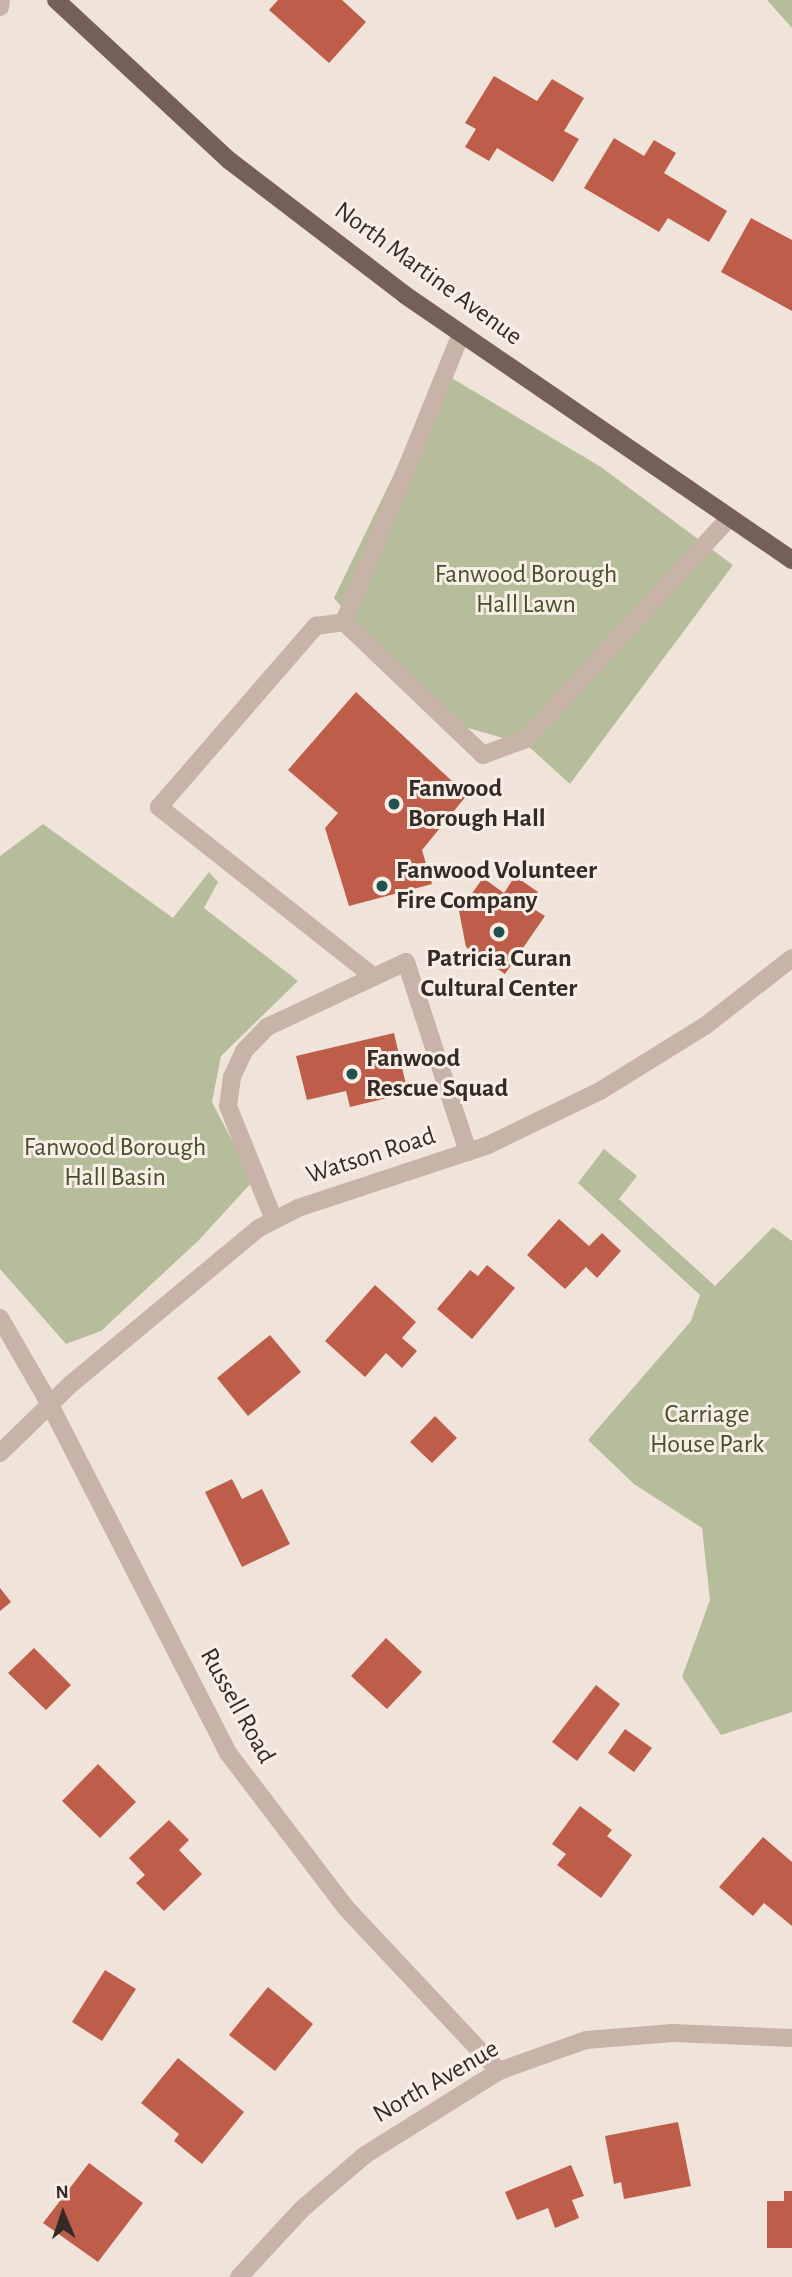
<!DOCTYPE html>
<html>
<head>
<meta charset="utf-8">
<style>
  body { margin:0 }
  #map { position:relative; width:792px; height:2277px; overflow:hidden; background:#f0e4da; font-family:"Alegreya Sans",sans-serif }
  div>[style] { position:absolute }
  .green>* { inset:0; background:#b5bd9b }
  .building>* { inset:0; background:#be5d4a }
  .minor>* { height:18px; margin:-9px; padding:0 9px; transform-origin:9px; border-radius:9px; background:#c7b3a7 }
  .major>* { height:18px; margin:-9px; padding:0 9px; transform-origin:9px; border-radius:9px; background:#756059 }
  .dots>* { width:19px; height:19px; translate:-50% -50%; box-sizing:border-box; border:4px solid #f8eee6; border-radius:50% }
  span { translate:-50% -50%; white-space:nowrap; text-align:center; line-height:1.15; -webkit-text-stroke:6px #f8eee6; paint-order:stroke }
  .street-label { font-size:26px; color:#342a27 }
  .park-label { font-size:26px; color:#46502c }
  .poi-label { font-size:26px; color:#342a27; font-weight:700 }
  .left { translate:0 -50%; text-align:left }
  .north { position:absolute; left:28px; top:2179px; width:70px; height:70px; -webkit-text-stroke:5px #f8eee6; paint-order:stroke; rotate:358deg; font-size:19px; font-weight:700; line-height:28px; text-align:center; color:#342a27 }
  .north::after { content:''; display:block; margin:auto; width:24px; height:32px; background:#342a27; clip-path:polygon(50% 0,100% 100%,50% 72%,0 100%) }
</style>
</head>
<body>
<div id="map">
  <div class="green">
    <div style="clip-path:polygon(767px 0,792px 0,792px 28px)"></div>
    <div style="clip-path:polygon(443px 373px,601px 467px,733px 565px,570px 784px,527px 745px,461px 726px,377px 648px,334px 598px)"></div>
    <div style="clip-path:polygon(43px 824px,173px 918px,209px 872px,218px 882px,204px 908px,298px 981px,221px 1056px,212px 1102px,253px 1181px,198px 1241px,101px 1331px,66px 1344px,0 1269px,0 856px)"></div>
    <div style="clip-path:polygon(604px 1149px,637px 1176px,619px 1199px,715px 1286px,773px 1227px,792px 1241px,792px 1712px,721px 1735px,682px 1677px,710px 1600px,702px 1528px,634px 1484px,588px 1440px,691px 1321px,700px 1295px,578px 1183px)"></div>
  </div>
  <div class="building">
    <div style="clip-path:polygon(278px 0,342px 0,366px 22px,329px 63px,269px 10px)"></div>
    <div style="clip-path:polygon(494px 76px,537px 101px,552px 79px,584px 98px,564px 131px,579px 139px,553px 182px,497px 148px,489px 161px,465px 147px,476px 129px,465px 123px)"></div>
    <div style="clip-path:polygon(614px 138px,644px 156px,654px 140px,676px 153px,664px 173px,727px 211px,709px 242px,668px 218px,659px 232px,584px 188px)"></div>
    <div style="clip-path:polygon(751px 218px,792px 240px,792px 311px,721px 272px)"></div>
    <div style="clip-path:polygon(356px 692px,467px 795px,422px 850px,432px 884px,349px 906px,325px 828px,338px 813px,288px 770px)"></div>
    <div style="clip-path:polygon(515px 876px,538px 892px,529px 906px,545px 916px,505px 974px,466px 947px,459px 911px,483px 878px,504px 893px)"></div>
    <div style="clip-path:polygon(394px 1033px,408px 1093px,350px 1107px,346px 1091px,307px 1100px,296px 1056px)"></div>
    <div style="clip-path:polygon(559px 1219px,589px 1246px,602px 1233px,621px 1251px,597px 1278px,586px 1267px,565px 1289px,527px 1255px)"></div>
    <div style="clip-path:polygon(487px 1265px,515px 1288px,472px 1339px,437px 1309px,470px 1270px,478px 1276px)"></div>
    <div style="clip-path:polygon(375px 1285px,416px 1322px,402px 1338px,417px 1351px,402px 1368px,386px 1353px,365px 1377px,325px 1341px)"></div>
    <div style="clip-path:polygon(270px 1335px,301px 1372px,248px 1416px,217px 1378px)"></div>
    <div style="clip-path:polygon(435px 1416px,457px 1438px,432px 1463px,410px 1442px)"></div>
    <div style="clip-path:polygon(232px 1479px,242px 1499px,262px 1489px,290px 1544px,242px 1567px,205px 1492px)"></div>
    <div style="clip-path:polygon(0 1588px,11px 1602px,0 1611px)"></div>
    <div style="clip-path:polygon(386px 1638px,422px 1672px,387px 1709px,351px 1676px)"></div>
    <div style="clip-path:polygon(34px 1648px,71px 1685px,46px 1710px,8px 1673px)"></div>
    <div style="clip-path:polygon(596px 1685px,620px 1704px,577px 1761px,552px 1742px)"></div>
    <div style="clip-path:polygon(625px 1729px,652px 1748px,634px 1772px,608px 1753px)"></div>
    <div style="clip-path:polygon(98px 1764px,136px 1802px,100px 1838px,62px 1801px)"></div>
    <div style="clip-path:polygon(580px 1806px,612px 1830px,607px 1836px,632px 1855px,601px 1898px,557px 1865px,566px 1854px,552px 1844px)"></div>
    <div style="clip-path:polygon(169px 1820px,189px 1840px,179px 1850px,202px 1874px,164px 1911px,136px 1883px,145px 1875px,129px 1858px)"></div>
    <div style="clip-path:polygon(763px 1837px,792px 1862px,792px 1926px,764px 1903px,753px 1916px,719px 1887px)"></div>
    <div style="clip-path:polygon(105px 1970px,136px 1989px,102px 2041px,72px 2022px)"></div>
    <div style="clip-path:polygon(268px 1987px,313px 2024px,275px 2071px,229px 2035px)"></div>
    <div style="clip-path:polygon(178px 2058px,244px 2112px,202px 2164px,174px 2141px,179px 2134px,141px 2103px)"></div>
    <div style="clip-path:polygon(678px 2122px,691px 2186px,624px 2199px,621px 2182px,614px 2184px,605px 2136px)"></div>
    <div style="clip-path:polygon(89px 2163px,143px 2203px,98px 2262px,43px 2223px)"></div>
    <div style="clip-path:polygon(571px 2165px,584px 2196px,572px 2200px,579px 2218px,555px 2228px,548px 2208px,517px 2220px,505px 2192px)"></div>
    <div style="clip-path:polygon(784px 2191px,792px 2191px,792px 2248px,767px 2248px,767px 2201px,784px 2201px)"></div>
  </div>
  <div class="minor">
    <div style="left:0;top:7px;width:7px;rotate:-82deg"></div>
    <div style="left:344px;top:622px;width:311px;rotate:-67.9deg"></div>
    <div style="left:374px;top:977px;width:274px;rotate:-141.7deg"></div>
    <div style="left:159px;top:807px;width:240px;rotate:-49.1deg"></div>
    <div style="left:316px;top:626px;width:28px;rotate:-8deg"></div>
    <div style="left:344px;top:622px;width:192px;rotate:43.7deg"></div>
    <div style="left:483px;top:755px;width:46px;rotate:-20.4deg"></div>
    <div style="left:526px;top:739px;width:301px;rotate:-47.4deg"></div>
    <div style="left:274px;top:1220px;width:123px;rotate:-112deg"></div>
    <div style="left:228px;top:1106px;width:29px;rotate:-82deg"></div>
    <div style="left:232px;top:1077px;width:29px;rotate:-65deg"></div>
    <div style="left:244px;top:1051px;width:33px;rotate:-46deg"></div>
    <div style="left:267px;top:1027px;width:153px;rotate:-25.1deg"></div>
    <div style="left:406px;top:962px;width:200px;rotate:71.9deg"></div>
    <div style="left:0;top:1318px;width:98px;rotate:60deg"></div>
    <div style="left:49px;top:1403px;width:393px;rotate:62.9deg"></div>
    <div style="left:228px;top:1753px;width:195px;rotate:52.7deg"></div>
    <div style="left:346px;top:1908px;width:224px;rotate:46.8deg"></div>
    <div style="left:0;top:1453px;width:99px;rotate:-44.2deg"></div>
    <div style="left:71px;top:1384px;width:244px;rotate:-39.7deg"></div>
    <div style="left:259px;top:1228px;width:44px;rotate:-27.1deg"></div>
    <div style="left:298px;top:1208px;width:200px;rotate:-18.3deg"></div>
    <div style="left:488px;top:1145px;width:124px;rotate:-25.7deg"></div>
    <div style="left:600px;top:1091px;width:123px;rotate:-31.8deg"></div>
    <div style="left:705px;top:1026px;width:110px;rotate:-38deg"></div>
    <div style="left:239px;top:2277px;width:93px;rotate:-47.2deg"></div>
    <div style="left:302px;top:2209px;width:83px;rotate:-40.6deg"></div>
    <div style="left:365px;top:2155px;width:158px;rotate:-32.1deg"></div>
    <div style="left:499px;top:2071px;width:92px;rotate:-19.6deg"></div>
    <div style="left:586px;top:2040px;width:87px;rotate:-4.6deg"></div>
    <div style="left:673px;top:2033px;width:119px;rotate:2.4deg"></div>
  </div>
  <div class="major">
    <div style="left:56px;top:0;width:237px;rotate:42.8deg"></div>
    <div style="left:230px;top:161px;width:220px;rotate:37.4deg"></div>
    <div style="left:405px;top:295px;width:469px;rotate:34.4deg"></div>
  </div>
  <div class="dots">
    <div style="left:394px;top:804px;background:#1f5251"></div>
    <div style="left:382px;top:886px;background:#1f5251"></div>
    <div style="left:499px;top:932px;background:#1f5251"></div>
    <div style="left:352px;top:1074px;background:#1f5251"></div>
  </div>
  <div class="street-label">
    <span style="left:428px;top:274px;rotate:36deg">North Martine Avenue</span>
    <span style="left:371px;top:1156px;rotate:-18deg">Watson Road</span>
    <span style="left:237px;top:1706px;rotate:61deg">Russell Road</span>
    <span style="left:436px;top:2082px;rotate:-30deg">North Avenue</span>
  </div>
  <div class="park-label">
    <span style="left:526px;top:590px">Fanwood Borough<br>Hall Lawn</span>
    <span style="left:115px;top:1163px">Fanwood Borough<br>Hall Basin</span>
    <span style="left:707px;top:1430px">Carriage<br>House Park</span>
  </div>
  <div class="poi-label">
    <span class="left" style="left:408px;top:804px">Fanwood<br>Borough Hall</span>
    <span class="left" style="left:396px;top:886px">Fanwood Volunteer<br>Fire Company</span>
    <span style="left:499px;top:974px">Patricia Curan<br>Cultural Center</span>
    <span class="left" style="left:366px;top:1074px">Fanwood<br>Rescue Squad</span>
  </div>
  <div class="north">N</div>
</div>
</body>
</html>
